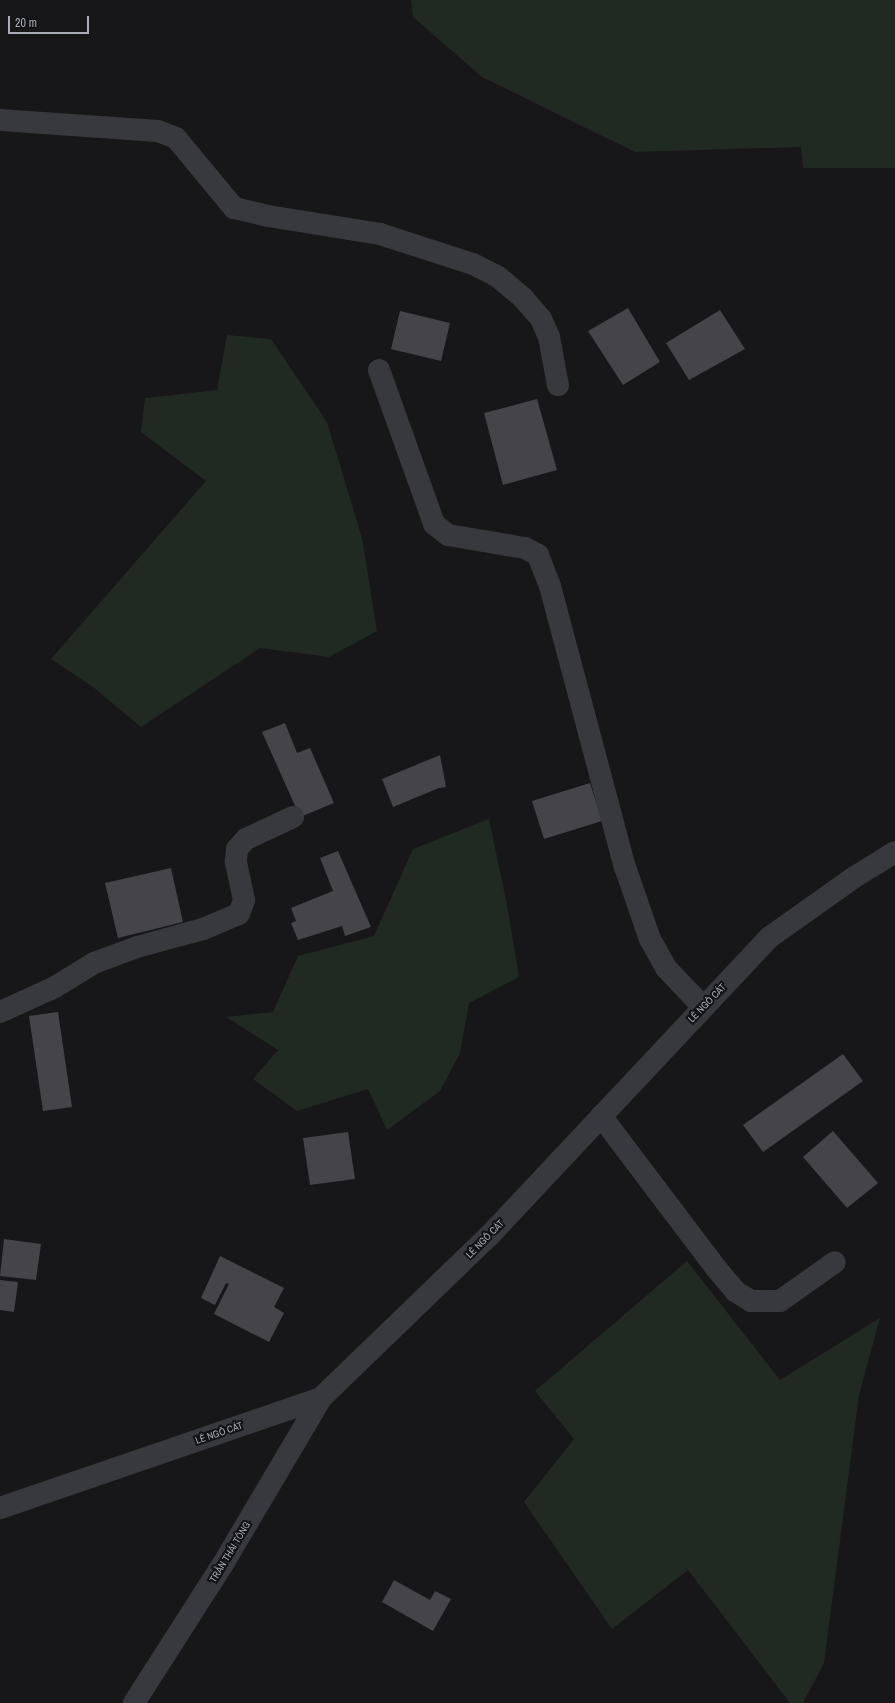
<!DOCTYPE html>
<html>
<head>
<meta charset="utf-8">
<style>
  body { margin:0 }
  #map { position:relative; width:895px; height:1703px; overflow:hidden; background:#171719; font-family:"Archivo Narrow",sans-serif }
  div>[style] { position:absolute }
  .green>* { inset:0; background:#212923 }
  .building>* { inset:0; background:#444449 }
  .minor>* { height:22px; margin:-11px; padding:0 11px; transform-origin:11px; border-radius:11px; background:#38393e }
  span { translate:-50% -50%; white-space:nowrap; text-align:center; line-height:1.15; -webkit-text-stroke:4px #121214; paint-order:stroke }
  .street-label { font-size:10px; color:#aaadb8 }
  .scale { position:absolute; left:8px; top:16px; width:81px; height:18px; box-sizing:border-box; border:2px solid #aaadb8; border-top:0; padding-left:5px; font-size:12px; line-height:14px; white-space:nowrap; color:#aaadb8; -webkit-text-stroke:3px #121214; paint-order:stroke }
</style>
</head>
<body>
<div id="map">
  <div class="green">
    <div style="clip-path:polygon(411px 0,895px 0,895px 168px,803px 168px,801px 147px,635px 152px,482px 77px,413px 17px)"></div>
    <div style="clip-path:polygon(227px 335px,271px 339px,327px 422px,362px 538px,377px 631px,329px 657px,260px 648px,141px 727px,93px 687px,51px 659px,206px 481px,141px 432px,145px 398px,217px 390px)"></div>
    <div style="clip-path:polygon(489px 819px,507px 905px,519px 977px,469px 1003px,460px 1053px,440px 1091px,387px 1130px,368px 1089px,297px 1111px,253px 1079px,278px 1050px,226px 1017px,273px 1012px,298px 956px,374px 936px,413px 849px)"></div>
    <div style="clip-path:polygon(687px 1261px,780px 1380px,880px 1318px,859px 1395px,824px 1663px,803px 1703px,790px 1703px,688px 1570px,612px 1629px,524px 1502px,574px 1439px,535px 1391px)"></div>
  </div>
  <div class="building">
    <div style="clip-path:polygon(628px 308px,660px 362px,623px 385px,588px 331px)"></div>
    <div style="clip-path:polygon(720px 310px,745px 349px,689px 380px,666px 343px)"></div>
    <div style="clip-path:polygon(400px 311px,450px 323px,441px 361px,391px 349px)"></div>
    <div style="clip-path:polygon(537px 399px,557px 470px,503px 485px,484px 413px)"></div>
    <div style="clip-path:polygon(285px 723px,297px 753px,310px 748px,334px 803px,300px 817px,262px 732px)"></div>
    <div style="clip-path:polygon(440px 755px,446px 787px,439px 788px,393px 807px,382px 779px)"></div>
    <div style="clip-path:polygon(590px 783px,602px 821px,544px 839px,532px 801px)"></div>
    <div style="clip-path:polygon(338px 851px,371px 927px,345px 936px,342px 926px,298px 940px,291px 923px,296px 921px,291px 908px,333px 891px,320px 858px)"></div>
    <div style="clip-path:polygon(171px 868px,183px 922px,118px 938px,105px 883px)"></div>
    <div style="clip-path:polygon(58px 1012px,72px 1107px,43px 1111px,29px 1016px)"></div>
    <div style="clip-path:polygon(843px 1054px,863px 1081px,763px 1152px,743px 1125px)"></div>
    <div style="clip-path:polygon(833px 1131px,878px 1183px,847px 1208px,803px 1157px)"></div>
    <div style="clip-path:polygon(348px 1132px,355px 1179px,310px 1185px,303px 1138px)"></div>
    <div style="clip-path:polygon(4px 1239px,41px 1244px,36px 1280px,0 1276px)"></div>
    <div style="clip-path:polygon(220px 1256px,284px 1288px,274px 1307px,284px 1313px,269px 1342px,214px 1314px,229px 1284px,226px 1283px,215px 1305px,201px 1298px)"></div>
    <div style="clip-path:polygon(0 1280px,18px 1282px,14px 1312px,0 1310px)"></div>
    <div style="clip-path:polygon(394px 1580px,430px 1600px,435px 1591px,451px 1599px,433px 1631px,382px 1602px)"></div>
  </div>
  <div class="minor">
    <div style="left:0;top:120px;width:158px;rotate:4deg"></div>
    <div style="left:158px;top:131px;width:19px;rotate:21deg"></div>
    <div style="left:176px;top:138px;width:91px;rotate:50.4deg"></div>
    <div style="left:234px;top:208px;width:35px;rotate:13deg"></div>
    <div style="left:268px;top:216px;width:113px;rotate:9.1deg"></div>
    <div style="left:380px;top:234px;width:98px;rotate:17.9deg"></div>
    <div style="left:473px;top:264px;width:27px;rotate:27deg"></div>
    <div style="left:497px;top:276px;width:34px;rotate:40deg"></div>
    <div style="left:523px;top:298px;width:28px;rotate:49deg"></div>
    <div style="left:541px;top:319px;width:20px;rotate:66deg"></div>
    <div style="left:549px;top:337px;width:49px;rotate:79.4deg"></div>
    <div style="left:379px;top:370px;width:164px;rotate:70.3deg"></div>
    <div style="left:434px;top:524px;width:18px;rotate:38deg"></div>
    <div style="left:448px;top:535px;width:78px;rotate:9.6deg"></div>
    <div style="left:525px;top:548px;width:15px;rotate:28deg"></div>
    <div style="left:538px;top:555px;width:33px;rotate:69deg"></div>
    <div style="left:550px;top:586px;width:291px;rotate:75.1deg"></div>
    <div style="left:625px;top:867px;width:76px;rotate:70.9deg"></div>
    <div style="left:650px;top:939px;width:33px;rotate:61deg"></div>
    <div style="left:666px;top:968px;width:54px;rotate:46.5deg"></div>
    <div style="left:0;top:1012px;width:60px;rotate:-24.4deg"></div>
    <div style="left:55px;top:987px;width:46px;rotate:-31.6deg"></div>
    <div style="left:94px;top:963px;width:46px;rotate:-20.4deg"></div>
    <div style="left:137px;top:947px;width:68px;rotate:-15.3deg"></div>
    <div style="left:203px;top:929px;width:39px;rotate:-23deg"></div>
    <div style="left:239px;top:914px;width:15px;rotate:-70deg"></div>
    <div style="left:244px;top:900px;width:40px;rotate:-102deg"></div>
    <div style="left:236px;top:861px;width:12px;rotate:-85deg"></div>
    <div style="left:237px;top:849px;width:13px;rotate:-48deg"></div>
    <div style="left:246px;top:839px;width:52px;rotate:-25.1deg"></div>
    <div style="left:601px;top:1116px;width:191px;rotate:52.9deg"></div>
    <div style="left:716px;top:1268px;width:30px;rotate:50deg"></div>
    <div style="left:735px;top:1291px;width:19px;rotate:32deg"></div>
    <div style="left:751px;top:1301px;width:29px"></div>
    <div style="left:780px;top:1301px;width:67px;rotate:-35.3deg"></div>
    <div style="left:0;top:1508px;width:339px;rotate:-18.9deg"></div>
    <div style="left:321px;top:1398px;width:233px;rotate:-44deg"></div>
    <div style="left:489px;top:1236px;width:410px;rotate:-46.8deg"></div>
    <div style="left:770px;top:937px;width:102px;rotate:-35.4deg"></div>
    <div style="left:853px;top:878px;width:49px;rotate:-31.8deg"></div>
    <div style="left:134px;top:1703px;width:165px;rotate:-57.4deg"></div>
    <div style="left:223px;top:1564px;width:193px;rotate:-59.4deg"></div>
  </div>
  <div class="street-label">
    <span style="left:707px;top:1003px;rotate:-46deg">LÊ NGÔ CÁT</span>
    <span style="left:485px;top:1239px;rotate:-45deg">LÊ NGÔ CÁT</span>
    <span style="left:219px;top:1433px;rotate:-19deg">LÊ NGÔ CÁT</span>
    <span style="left:230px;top:1552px;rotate:-59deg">TRẦN THÁI TÔNG</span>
  </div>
  <div class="scale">20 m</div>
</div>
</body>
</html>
